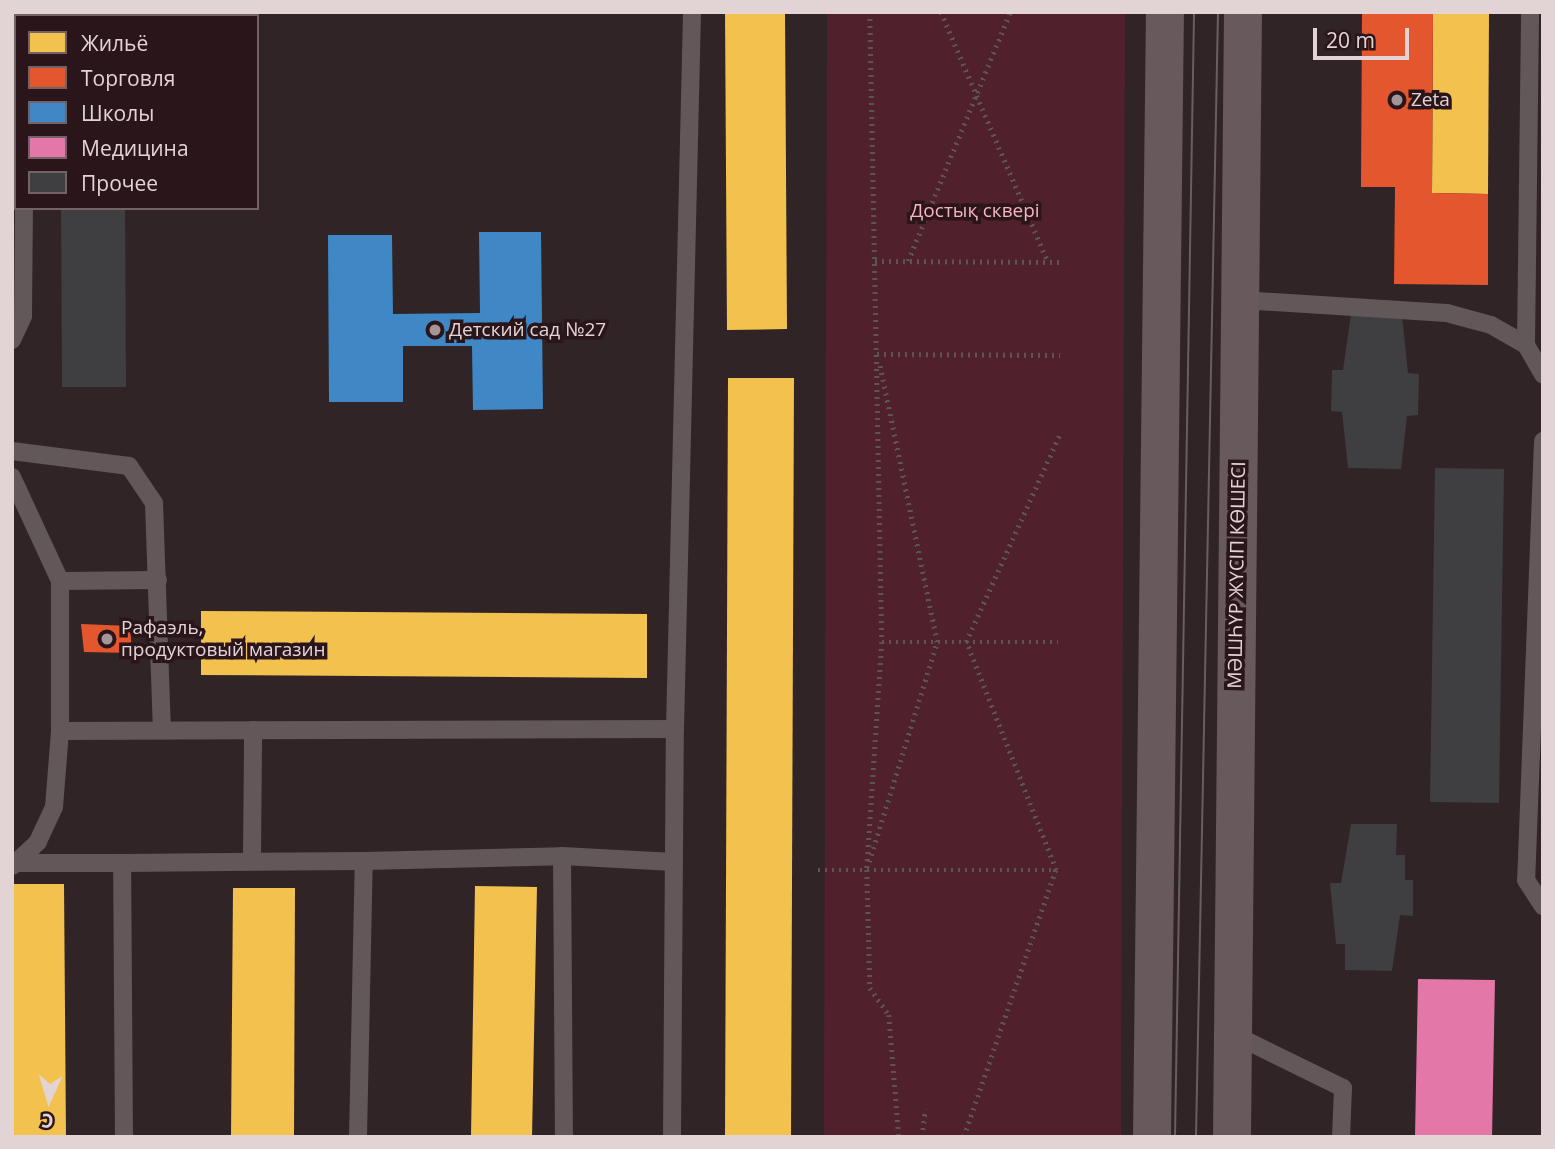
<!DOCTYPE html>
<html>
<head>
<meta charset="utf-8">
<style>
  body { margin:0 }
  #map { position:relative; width:1555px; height:1149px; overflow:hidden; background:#302426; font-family:"Open Sans",sans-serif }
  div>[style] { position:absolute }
  .green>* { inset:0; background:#50212c }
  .homes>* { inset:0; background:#f2c14e }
  .shops>* { inset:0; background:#e4572e }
  .schools>* { inset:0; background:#3f88c5 }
  .health>* { inset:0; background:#e377a8 }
  .building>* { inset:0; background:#3f3e40 }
  .path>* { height:4.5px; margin-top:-2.25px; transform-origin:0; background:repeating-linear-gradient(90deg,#5e5456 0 2px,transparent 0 7px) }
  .lane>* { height:18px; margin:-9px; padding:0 9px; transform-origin:9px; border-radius:9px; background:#625759 }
  .secondary>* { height:38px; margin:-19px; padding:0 19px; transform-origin:19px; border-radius:19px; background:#67595c }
  .tram>* { height:2px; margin:-1px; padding:0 1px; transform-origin:1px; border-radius:1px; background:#695f61 }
  .dots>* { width:19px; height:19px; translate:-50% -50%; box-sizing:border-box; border:4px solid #2a161a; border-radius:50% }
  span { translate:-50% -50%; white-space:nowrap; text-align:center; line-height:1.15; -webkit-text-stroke:7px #2a161a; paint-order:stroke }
  .poi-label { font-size:19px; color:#e2d3d5 }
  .left { translate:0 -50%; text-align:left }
  .park-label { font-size:19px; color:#f6b4bf }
  .street-label { font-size:19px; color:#e2d3d5 }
  .frame { position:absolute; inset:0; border:14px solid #e2d3d5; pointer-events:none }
  .legend { position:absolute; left:14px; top:14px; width:245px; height:196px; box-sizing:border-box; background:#2a161a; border:2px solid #746265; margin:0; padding:9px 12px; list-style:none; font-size:21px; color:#e2d3d5 }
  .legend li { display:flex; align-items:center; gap:14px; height:35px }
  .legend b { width:35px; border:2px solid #746265 }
  .north { position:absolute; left:14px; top:1065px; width:70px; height:70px; -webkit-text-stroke:5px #2a161a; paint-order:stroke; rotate:184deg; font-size:19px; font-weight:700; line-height:28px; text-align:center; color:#e2d3d5 }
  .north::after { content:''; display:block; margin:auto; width:24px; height:32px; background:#e2d3d5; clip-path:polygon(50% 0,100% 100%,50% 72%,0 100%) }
  .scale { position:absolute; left:1313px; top:28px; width:96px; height:32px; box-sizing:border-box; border:4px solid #e2d3d5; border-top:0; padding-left:9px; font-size:21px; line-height:24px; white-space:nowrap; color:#e2d3d5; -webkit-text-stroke:5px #2a161a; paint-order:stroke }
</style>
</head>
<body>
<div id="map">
  <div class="green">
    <div style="clip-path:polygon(827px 12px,1125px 12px,1121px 1137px,824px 1137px)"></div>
  </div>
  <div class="homes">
    <div style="clip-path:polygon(725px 12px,785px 12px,787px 329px,727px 330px)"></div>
    <div style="clip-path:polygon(1433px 12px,1489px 12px,1488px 194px,1432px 193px)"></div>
    <div style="clip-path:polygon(728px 378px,794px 378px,791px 1137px,725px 1137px)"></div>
    <div style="clip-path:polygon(201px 611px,647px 614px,647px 678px,201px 675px)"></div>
    <div style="clip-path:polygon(12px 884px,64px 884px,66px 1137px,12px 1137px)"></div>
    <div style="clip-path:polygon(475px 886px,537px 887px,532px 1137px,471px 1137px)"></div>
    <div style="clip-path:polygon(233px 888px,295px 888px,294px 1137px,231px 1137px)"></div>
  </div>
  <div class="shops">
    <div style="clip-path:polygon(1362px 12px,1433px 12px,1432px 193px,1488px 194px,1488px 285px,1394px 284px,1395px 187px,1361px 187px)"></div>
    <div style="clip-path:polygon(81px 624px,130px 626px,132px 653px,84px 652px)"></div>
  </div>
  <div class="schools">
    <div style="clip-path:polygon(479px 232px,541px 232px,543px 409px,473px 410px,472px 346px,403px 346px,403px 402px,329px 402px,328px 235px,392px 235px,393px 314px,480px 313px)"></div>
  </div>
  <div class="health">
    <div style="clip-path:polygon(1418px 979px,1495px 980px,1492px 1137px,1415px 1137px)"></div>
  </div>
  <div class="building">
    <div style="clip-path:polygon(60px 12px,124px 12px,124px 16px,60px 16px)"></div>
    <div style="clip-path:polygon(61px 208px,125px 208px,126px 387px,62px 387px)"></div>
    <div style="clip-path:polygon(1351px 314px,1402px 315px,1408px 373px,1419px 374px,1418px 415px,1407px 416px,1401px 469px,1348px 468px,1342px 412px,1331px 411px,1332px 370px,1343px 370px)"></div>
    <div style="clip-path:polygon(1435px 468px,1504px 469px,1499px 803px,1430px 802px)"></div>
    <div style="clip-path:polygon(1351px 824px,1397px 824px,1396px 855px,1405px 855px,1405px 880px,1413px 880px,1413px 916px,1400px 915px,1392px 971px,1345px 970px,1345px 944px,1336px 944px,1330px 883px,1341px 883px)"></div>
  </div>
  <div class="path">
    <div style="left:870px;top:12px;width:630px;rotate:88.91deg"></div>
    <div style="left:882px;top:642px;width:228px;rotate:93.8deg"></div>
    <div style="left:867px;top:870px;width:118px;rotate:88.5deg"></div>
    <div style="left:870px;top:988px;width:33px;rotate:55deg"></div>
    <div style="left:889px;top:1015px;width:122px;rotate:85.3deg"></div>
    <div style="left:941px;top:12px;width:272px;rotate:66.8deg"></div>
    <div style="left:875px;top:261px;width:186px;rotate:0.3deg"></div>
    <div style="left:908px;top:261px;width:269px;rotate:-67.7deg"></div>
    <div style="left:877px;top:354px;width:183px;rotate:0.3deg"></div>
    <div style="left:882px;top:642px;width:176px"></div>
    <div style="left:869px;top:862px;width:230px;rotate:-72.8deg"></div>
    <div style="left:937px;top:642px;width:282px;rotate:-101.7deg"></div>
    <div style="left:818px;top:870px;width:238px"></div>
    <div style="left:1056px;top:870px;width:282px;rotate:109deg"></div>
    <div style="left:1056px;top:870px;width:245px;rotate:-111.5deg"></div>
    <div style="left:966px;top:642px;width:228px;rotate:-65.7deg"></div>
    <div style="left:922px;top:1137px;width:28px;rotate:-84deg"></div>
  </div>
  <div class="lane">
    <div style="left:26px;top:16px;width:4px;rotate:-90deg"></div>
    <div style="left:1241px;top:300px;width:206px;rotate:3.6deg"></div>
    <div style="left:1447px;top:313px;width:46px;rotate:15.3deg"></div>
    <div style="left:1491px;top:325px;width:40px;rotate:29.7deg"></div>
    <div style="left:1526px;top:345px;width:34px;rotate:60deg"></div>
    <div style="left:12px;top:340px;width:26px;rotate:-65deg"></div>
    <div style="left:23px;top:316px;width:108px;rotate:-89.5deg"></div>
    <div style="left:1526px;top:345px;width:333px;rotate:-89.3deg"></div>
    <div style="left:1543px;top:441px;width:439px;rotate:92.2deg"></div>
    <div style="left:1526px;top:880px;width:31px;rotate:57deg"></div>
    <div style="left:12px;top:451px;width:118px;rotate:7.3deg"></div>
    <div style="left:129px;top:466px;width:45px;rotate:56deg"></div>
    <div style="left:154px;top:503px;width:226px;rotate:88deg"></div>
    <div style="left:12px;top:477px;width:115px;rotate:65.2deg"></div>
    <div style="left:60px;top:581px;width:150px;rotate:90deg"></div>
    <div style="left:60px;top:731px;width:76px;rotate:94.5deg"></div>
    <div style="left:54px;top:807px;width:38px;rotate:115deg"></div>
    <div style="left:38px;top:842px;width:35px;rotate:137deg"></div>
    <div style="left:60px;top:581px;width:98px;rotate:-0.6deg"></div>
    <div style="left:60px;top:731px;width:615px;rotate:-0.19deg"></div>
    <div style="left:675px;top:729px;width:717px;rotate:-88.64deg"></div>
    <div style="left:562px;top:856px;width:112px;rotate:3.1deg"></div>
    <div style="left:252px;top:857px;width:127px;rotate:-89.5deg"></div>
    <div style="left:18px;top:863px;width:104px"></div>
    <div style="left:1231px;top:1033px;width:125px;rotate:26.2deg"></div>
    <div style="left:1343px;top:1088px;width:49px;rotate:92.3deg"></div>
    <div style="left:124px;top:1137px;width:274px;rotate:-90.4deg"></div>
    <div style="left:122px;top:863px;width:242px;rotate:-0.5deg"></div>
    <div style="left:358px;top:1137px;width:276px;rotate:-88.8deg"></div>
    <div style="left:364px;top:861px;width:198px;rotate:-1.4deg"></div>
    <div style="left:562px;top:856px;width:281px;rotate:89.6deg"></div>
    <div style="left:672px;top:1137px;width:408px;rotate:-89.6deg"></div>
  </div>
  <div class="secondary">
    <div style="left:1152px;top:1137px;width:1125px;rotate:-89.34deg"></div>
    <div style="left:1232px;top:1137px;width:1125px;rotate:-89.44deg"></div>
  </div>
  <div class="tram">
    <div style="left:1175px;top:1137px;width:1125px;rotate:-89.03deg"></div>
    <div style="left:1196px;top:1137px;width:1125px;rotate:-88.88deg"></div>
  </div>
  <div class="dots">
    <div style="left:1397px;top:100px;background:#a49698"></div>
    <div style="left:435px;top:330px;background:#a49698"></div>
    <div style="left:107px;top:639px;background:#a49698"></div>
  </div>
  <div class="poi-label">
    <span class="left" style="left:1411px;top:100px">Zeta</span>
    <span class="left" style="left:449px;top:330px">Детский сад №27</span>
    <span class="left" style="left:121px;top:639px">Рафаэль,<br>продуктовый магазин</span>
  </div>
  <div class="park-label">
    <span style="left:975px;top:211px">Достық сквері</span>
  </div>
  <div class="street-label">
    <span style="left:1237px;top:575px;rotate:-89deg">МӘШҺҮР ЖҮСІП КӨШЕСІ</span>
  </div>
  <div class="frame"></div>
  <ul class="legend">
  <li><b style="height:19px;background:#f2c14e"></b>Жильё</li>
  <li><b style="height:19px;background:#e4572e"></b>Торговля</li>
  <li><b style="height:19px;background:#3f88c5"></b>Школы</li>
  <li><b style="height:19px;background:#e377a8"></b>Медицина</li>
  <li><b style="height:19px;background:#3f3e40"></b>Прочее</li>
  </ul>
  <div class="north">С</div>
  <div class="scale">20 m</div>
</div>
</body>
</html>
